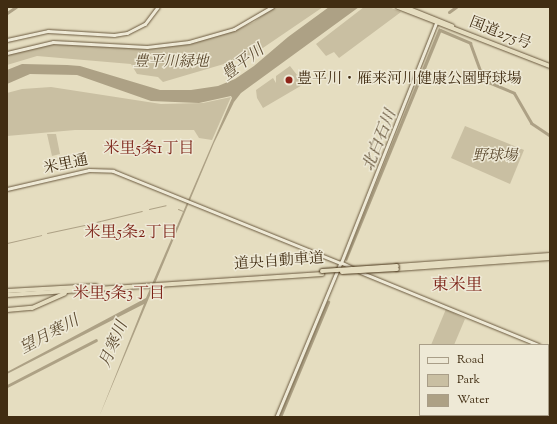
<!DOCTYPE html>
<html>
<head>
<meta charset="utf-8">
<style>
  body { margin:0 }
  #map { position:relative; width:557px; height:424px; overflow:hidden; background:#e5ddc0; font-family:"Sorts Mill Goudy","Noto Serif JP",serif }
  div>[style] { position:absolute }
  .green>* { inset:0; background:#c9bfa2 }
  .water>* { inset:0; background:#ada185 }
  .stream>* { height:1px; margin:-0.5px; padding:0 0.5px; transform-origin:0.5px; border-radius:0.5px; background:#ada185 }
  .river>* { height:3px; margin:-1.5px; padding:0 1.5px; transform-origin:1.5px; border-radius:1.5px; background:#ada185 }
  .roads { filter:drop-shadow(0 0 1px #6a593e) drop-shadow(0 0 1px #6a593e) }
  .tertiary>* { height:2.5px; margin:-1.25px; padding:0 1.25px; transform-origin:1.25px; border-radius:1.25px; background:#eee9d6 }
  .secondary>* { height:2.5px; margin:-1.25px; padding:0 1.25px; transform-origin:1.25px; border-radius:1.25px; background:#eee9d6 }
  .trunk>* { height:3.5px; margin:-1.75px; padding:0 1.75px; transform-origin:1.75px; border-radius:1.75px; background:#e5ddc0 }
  .motorway>* { height:4px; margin:-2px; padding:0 2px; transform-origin:2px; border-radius:2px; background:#e5ddc0 }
  .bridges { filter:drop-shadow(0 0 1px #412d12) drop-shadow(0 0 1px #412d12) }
  .motorway-bridge>* { height:4px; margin:-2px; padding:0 2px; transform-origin:2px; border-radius:2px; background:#e5ddc0 }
  .dots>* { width:11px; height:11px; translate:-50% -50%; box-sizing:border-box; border:2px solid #eee9d6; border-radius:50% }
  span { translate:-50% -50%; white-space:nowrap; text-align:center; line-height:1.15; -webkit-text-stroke:3px #eee9d6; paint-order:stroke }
  .street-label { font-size:15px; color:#412d12 }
  .park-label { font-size:15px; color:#5c4a2f; font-style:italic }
  .poi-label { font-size:15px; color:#412d12 }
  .left { translate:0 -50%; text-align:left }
  .water-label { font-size:16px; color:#5c4a2f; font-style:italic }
  .neighbourhood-label { font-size:16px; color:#7a1f14 }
  .quarter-label { font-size:17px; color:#7a1f14 }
  .frame { position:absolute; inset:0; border:8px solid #412d12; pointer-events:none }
  .legend { position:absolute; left:419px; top:344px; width:130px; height:72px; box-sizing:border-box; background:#eee9d6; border:1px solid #a99e88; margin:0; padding:5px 7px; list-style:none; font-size:12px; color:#412d12 }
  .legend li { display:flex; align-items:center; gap:8px; height:20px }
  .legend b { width:20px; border:1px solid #a99e88 }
</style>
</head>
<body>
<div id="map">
  <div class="green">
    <div style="clip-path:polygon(274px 7px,323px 7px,251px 56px,163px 82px,158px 77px,137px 74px,131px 64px,37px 56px,7px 65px,7px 54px,42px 44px,133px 47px,186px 44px,234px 31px,254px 22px)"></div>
    <div style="clip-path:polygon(364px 7px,389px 7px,401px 12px,339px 58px,334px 52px,326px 56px,316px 44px)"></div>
    <div style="clip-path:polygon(290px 66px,304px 84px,263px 108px,257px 98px,256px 90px,273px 78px,276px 83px,276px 76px)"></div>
    <div style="clip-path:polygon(51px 87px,161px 104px,203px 103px,231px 97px,212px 140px,199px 138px,194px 130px,75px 130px,7px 136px,7px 93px,22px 89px)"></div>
    <div style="clip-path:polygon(465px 126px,524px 150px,510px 184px,451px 158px)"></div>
    <div style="clip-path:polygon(47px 134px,56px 134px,60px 154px,52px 156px)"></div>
    <div style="clip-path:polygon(446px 309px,465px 319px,454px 345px,431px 345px)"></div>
  </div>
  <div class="water">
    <div style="clip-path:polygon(329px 7px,359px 7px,241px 93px,234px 102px,214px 143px,99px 417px,144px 304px,7px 374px,7px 372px,146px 298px,232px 98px,231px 96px,199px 103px,151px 101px,77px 75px,30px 74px,7px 84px,7px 70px,22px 64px,67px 65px,80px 66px,160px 90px,191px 90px,218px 86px,235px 79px,254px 66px,288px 37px)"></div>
    <div style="clip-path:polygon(439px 28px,442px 30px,347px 261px,345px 260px)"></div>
  </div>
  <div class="stream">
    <div style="left:149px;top:209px;width:17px;rotate:-13deg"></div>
    <div style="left:178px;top:209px;width:5px;rotate:22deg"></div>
    <div style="left:96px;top:222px;width:47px;rotate:-13.4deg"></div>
    <div style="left:47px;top:233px;width:43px;rotate:-12.1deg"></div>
    <div style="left:7px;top:243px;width:35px;rotate:-13deg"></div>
  </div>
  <div class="river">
    <div style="left:449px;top:12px;width:9px;rotate:-36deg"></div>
    <div style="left:7px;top:13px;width:11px;rotate:-34deg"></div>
    <div style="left:440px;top:30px;width:33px;rotate:23deg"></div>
    <div style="left:470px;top:43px;width:33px;rotate:70deg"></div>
    <div style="left:481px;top:74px;width:9px;rotate:54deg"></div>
    <div style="left:486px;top:81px;width:30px;rotate:23deg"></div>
    <div style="left:514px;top:93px;width:34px;rotate:60deg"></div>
    <div style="left:531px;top:123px;width:23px;rotate:34deg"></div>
    <div style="left:7px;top:386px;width:100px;rotate:-27.3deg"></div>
    <div style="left:280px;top:417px;width:125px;rotate:-67.3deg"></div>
  </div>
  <div class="roads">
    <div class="tertiary">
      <div style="left:7px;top:40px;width:42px;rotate:-12.4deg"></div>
      <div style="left:48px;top:31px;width:66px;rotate:3.5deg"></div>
      <div style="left:114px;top:35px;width:13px;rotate:-9deg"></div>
      <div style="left:127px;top:33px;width:20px;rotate:-27deg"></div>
      <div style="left:145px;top:24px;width:21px;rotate:-53deg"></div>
      <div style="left:7px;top:53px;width:47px;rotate:-13.4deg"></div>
      <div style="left:53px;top:42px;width:94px;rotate:3deg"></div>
      <div style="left:147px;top:47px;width:42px;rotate:-6.8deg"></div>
      <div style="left:189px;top:42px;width:47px;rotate:-16.1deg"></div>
      <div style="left:234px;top:29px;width:44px;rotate:-30.1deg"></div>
      <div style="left:7px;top:189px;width:84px;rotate:-13deg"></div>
      <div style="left:89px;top:170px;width:24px;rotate:2deg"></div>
      <div style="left:113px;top:171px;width:246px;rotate:22deg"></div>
      <div style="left:341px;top:263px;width:167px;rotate:112.6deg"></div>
    </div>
    <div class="secondary">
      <div style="left:354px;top:269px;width:14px;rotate:-155deg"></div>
      <div style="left:341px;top:263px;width:260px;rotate:-68.4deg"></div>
      <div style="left:360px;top:272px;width:193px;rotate:22.2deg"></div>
      <div style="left:548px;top:349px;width:2px"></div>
    </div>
    <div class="trunk">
      <div style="left:398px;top:7px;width:163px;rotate:21.2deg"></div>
      <div style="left:405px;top:7px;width:51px;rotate:22deg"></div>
    </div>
    <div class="motorway">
      <div style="left:397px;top:266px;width:153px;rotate:-4.1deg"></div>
      <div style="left:397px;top:269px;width:153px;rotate:-4.1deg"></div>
      <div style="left:7px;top:291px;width:89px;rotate:-3.2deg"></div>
      <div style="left:7px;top:295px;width:316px;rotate:-3.8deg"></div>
      <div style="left:7px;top:310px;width:25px;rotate:-5deg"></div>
      <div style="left:32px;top:308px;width:36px;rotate:-24deg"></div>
    </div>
  </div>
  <div class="bridges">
    <div class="motorway-bridge">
      <div style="left:322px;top:271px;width:75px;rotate:-3.8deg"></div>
      <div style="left:342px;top:272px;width:55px;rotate:-3.1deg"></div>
    </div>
  </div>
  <div class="dots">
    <div style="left:289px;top:80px;background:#8f2418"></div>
  </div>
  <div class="street-label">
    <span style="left:500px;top:34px;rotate:21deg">国道275号</span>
    <span style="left:66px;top:165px;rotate:-12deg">米里通</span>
    <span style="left:279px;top:262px;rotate:-4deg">道央自動車道</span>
  </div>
  <div class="park-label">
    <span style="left:171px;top:63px">豊平川緑地</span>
    <span style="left:495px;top:157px">野球場</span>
  </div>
  <div class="poi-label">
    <span class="left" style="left:297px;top:80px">豊平川・雁来河川健康公園野球場</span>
  </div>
  <div class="water-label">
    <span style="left:244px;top:64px;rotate:-37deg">豊平川</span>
    <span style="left:381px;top:141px;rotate:-68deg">北白石川</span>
    <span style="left:50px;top:336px;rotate:-28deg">望月寒川</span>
    <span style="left:115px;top:345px;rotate:-67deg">月寒川</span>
  </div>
  <div class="neighbourhood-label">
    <span style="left:149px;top:150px">米里5条1丁目</span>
    <span style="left:131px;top:234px">米里5条2丁目</span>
    <span style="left:119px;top:295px">米里5条3丁目</span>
  </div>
  <div class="quarter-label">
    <span style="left:457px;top:287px">東米里</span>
  </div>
  <div class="frame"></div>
  <ul class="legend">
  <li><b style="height:5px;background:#eee9d6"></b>Road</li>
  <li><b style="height:11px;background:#c9bfa2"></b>Park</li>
  <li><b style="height:11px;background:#ada185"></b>Water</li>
  </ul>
</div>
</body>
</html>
